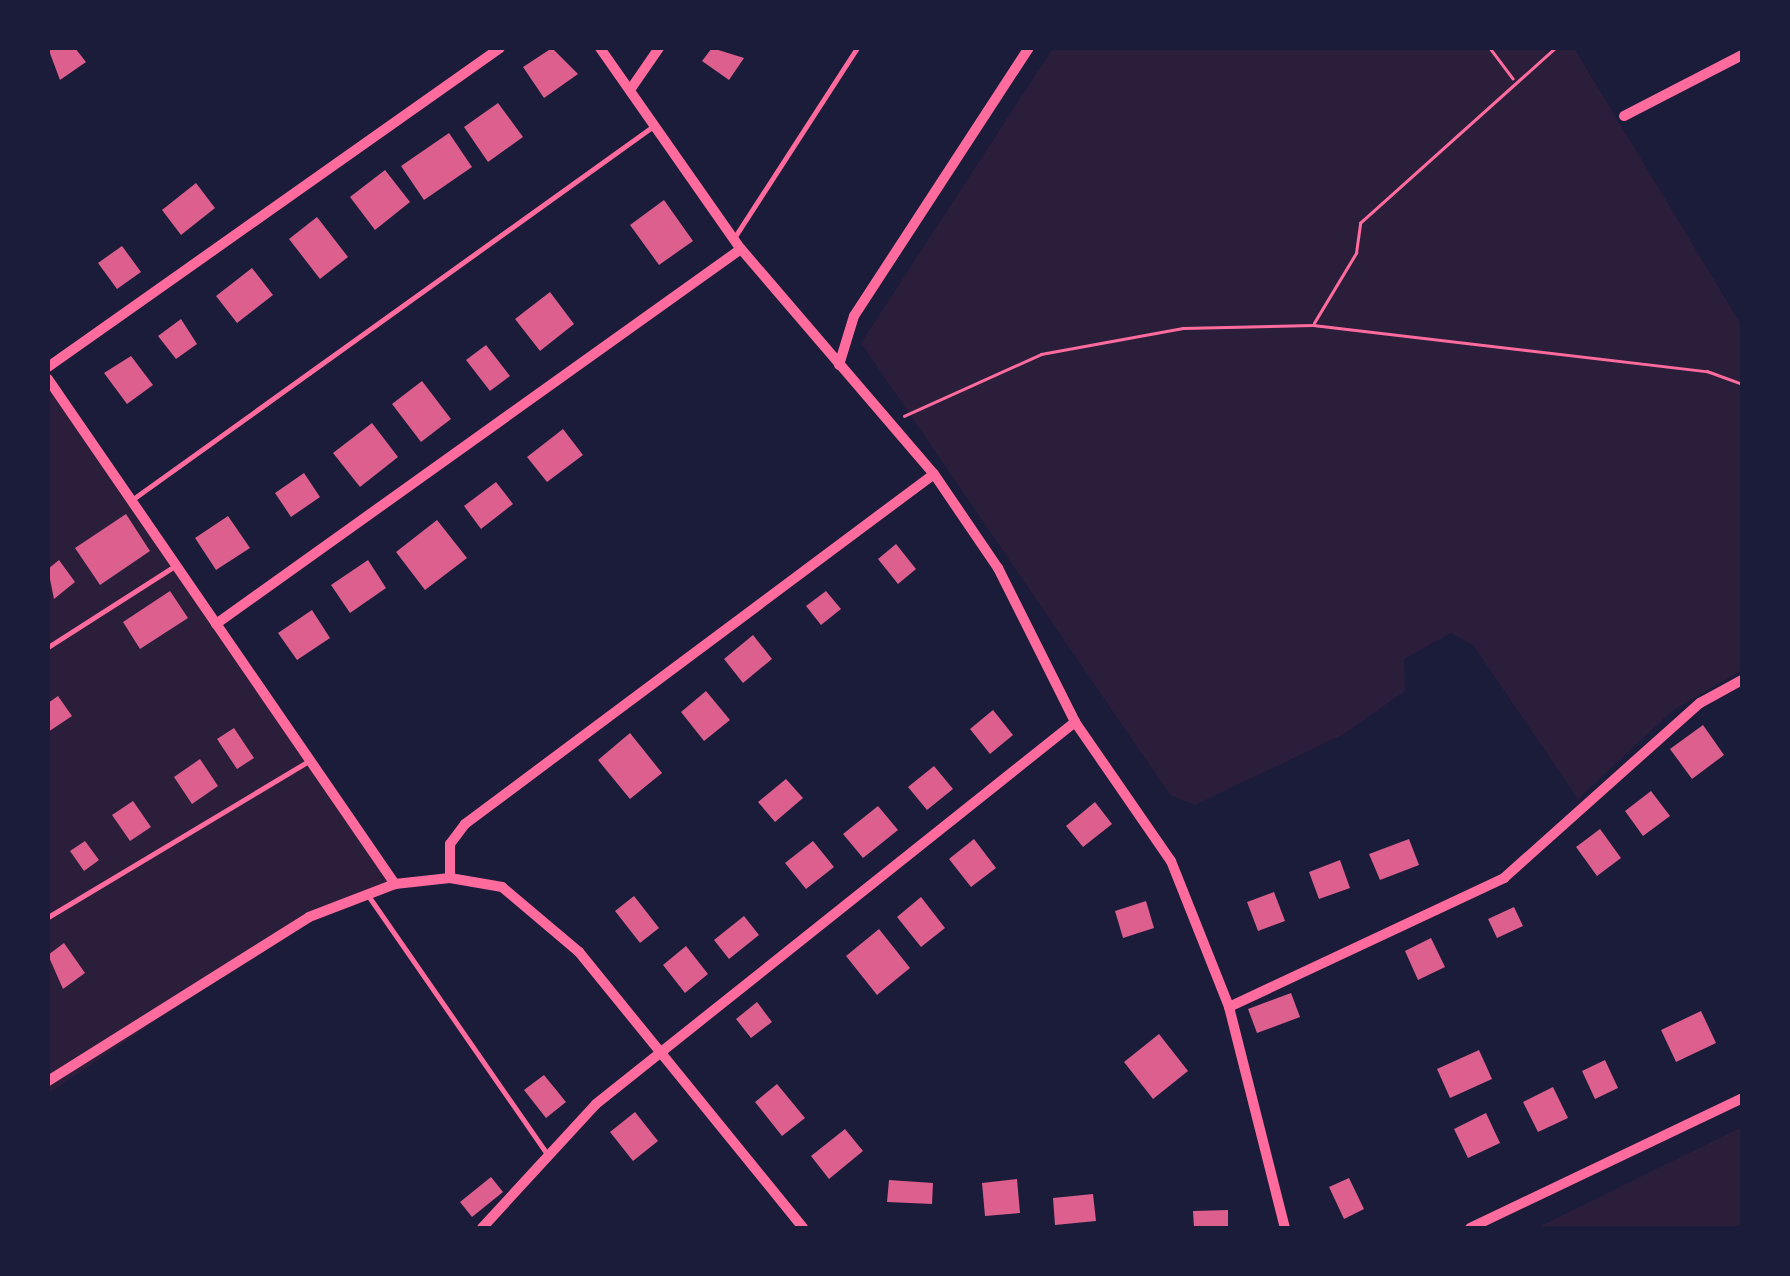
<!DOCTYPE html>
<html>
<head>
<meta charset="utf-8">
<style>
  body { margin:0 }
  #map { position:relative; width:1790px; height:1276px; overflow:hidden; background:#1b1b3a; font-family:Overpass,sans-serif }
  div>[style] { position:absolute }
  .green>* { inset:0; background:#2a1e3b }
  .building>* { inset:0; background:#dd5f8e }
  .path>* { height:2.5px; margin:-1.25px; padding:0 1.25px; transform-origin:1.25px; border-radius:1.25px; background:#ff6b9d }
  .service>* { height:5px; margin:-2.5px; padding:0 2.5px; transform-origin:2.5px; border-radius:2.5px; background:#ff6b9d }
  .minor>* { height:10px; margin:-5px; padding:0 5px; transform-origin:5px; border-radius:5px; background:#ff6b9d }
  span { translate:-50% -50%; white-space:nowrap; text-align:center; line-height:1.15; -webkit-text-stroke:9px #1b1b3a; paint-order:stroke }
  .frame { position:absolute; inset:0; border:50px solid #1b1b3a; pointer-events:none }
</style>
</head>
<body>
<div id="map">
  <div class="green">
    <div style="clip-path:polygon(1053px 48px,1574px 48px,1742px 326px,1742px 670px,1672px 711px,1578px 799px,1473px 645px,1451px 633px,1404px 659px,1405px 691px,1344px 734px,1195px 805px,1170px 795px,861px 343px)"></div>
    <div style="clip-path:polygon(48px 379px,395px 884px,309px 917px,48px 1094px)"></div>
    <div style="clip-path:polygon(1742px 1127px,1742px 1228px,1536px 1228px)"></div>
  </div>
  <div class="building">
    <div style="clip-path:polygon(48px 48px,75px 48px,86px 62px,60px 80px)"></div>
    <div style="clip-path:polygon(552px 48px,578px 74px,544px 98px,523px 67px)"></div>
    <div style="clip-path:polygon(712px 48px,744px 58px,729px 80px,702px 61px)"></div>
    <div style="clip-path:polygon(498px 103px,523px 137px,488px 162px,464px 127px)"></div>
    <div style="clip-path:polygon(449px 133px,472px 167px,424px 200px,401px 166px)"></div>
    <div style="clip-path:polygon(385px 170px,410px 202px,375px 230px,350px 197px)"></div>
    <div style="clip-path:polygon(196px 183px,215px 208px,181px 235px,162px 210px)"></div>
    <div style="clip-path:polygon(664px 200px,693px 241px,659px 265px,630px 225px)"></div>
    <div style="clip-path:polygon(317px 217px,348px 257px,320px 279px,289px 239px)"></div>
    <div style="clip-path:polygon(122px 246px,141px 272px,117px 289px,98px 263px)"></div>
    <div style="clip-path:polygon(252px 268px,273px 295px,237px 323px,216px 296px)"></div>
    <div style="clip-path:polygon(550px 292px,574px 324px,540px 351px,515px 319px)"></div>
    <div style="clip-path:polygon(181px 319px,197px 344px,176px 359px,158px 336px)"></div>
    <div style="clip-path:polygon(486px 345px,510px 376px,490px 391px,466px 360px)"></div>
    <div style="clip-path:polygon(131px 356px,153px 385px,127px 404px,104px 373px)"></div>
    <div style="clip-path:polygon(422px 381px,451px 419px,421px 442px,392px 404px)"></div>
    <div style="clip-path:polygon(372px 423px,398px 457px,360px 487px,333px 453px)"></div>
    <div style="clip-path:polygon(563px 429px,583px 455px,547px 482px,527px 457px)"></div>
    <div style="clip-path:polygon(304px 473px,320px 497px,291px 517px,275px 493px)"></div>
    <div style="clip-path:polygon(496px 482px,513px 504px,481px 529px,464px 506px)"></div>
    <div style="clip-path:polygon(126px 514px,150px 551px,100px 585px,75px 548px)"></div>
    <div style="clip-path:polygon(228px 516px,250px 548px,216px 570px,195px 538px)"></div>
    <div style="clip-path:polygon(437px 520px,467px 558px,425px 590px,396px 552px)"></div>
    <div style="clip-path:polygon(896px 544px,916px 569px,898px 584px,878px 559px)"></div>
    <div style="clip-path:polygon(59px 560px,75px 582px,54px 599px,48px 569px)"></div>
    <div style="clip-path:polygon(368px 560px,386px 588px,350px 613px,331px 585px)"></div>
    <div style="clip-path:polygon(170px 591px,188px 618px,140px 649px,123px 622px)"></div>
    <div style="clip-path:polygon(826px 591px,841px 609px,821px 625px,806px 606px)"></div>
    <div style="clip-path:polygon(312px 610px,330px 638px,297px 660px,278px 633px)"></div>
    <div style="clip-path:polygon(753px 635px,772px 659px,743px 683px,724px 659px)"></div>
    <div style="clip-path:polygon(706px 691px,730px 720px,704px 741px,681px 712px)"></div>
    <div style="clip-path:polygon(58px 696px,72px 716px,48px 732px,48px 703px)"></div>
    <div style="clip-path:polygon(993px 710px,1013px 735px,990px 754px,970px 729px)"></div>
    <div style="clip-path:polygon(1703px 725px,1724px 755px,1692px 779px,1670px 749px)"></div>
    <div style="clip-path:polygon(234px 728px,254px 758px,237px 769px,217px 739px)"></div>
    <div style="clip-path:polygon(630px 733px,662px 773px,630px 799px,598px 760px)"></div>
    <div style="clip-path:polygon(200px 759px,218px 786px,192px 804px,174px 777px)"></div>
    <div style="clip-path:polygon(934px 766px,953px 789px,927px 810px,908px 787px)"></div>
    <div style="clip-path:polygon(786px 779px,803px 798px,775px 822px,758px 802px)"></div>
    <div style="clip-path:polygon(1651px 791px,1670px 816px,1643px 836px,1625px 811px)"></div>
    <div style="clip-path:polygon(133px 801px,151px 827px,130px 841px,112px 815px)"></div>
    <div style="clip-path:polygon(1095px 802px,1112px 824px,1083px 847px,1066px 826px)"></div>
    <div style="clip-path:polygon(878px 806px,898px 830px,863px 858px,843px 834px)"></div>
    <div style="clip-path:polygon(1600px 829px,1621px 858px,1597px 876px,1576px 847px)"></div>
    <div style="clip-path:polygon(974px 839px,996px 868px,971px 887px,949px 859px)"></div>
    <div style="clip-path:polygon(1409px 839px,1419px 865px,1380px 880px,1369px 854px)"></div>
    <div style="clip-path:polygon(85px 841px,99px 860px,84px 871px,70px 851px)"></div>
    <div style="clip-path:polygon(813px 841px,834px 867px,806px 889px,785px 863px)"></div>
    <div style="clip-path:polygon(1340px 860px,1350px 888px,1319px 899px,1309px 872px)"></div>
    <div style="clip-path:polygon(1274px 892px,1285px 921px,1258px 931px,1247px 902px)"></div>
    <div style="clip-path:polygon(634px 896px,659px 928px,640px 943px,615px 911px)"></div>
    <div style="clip-path:polygon(921px 897px,945px 928px,921px 947px,897px 917px)"></div>
    <div style="clip-path:polygon(1146px 901px,1154px 928px,1123px 938px,1115px 911px)"></div>
    <div style="clip-path:polygon(1514px 907px,1523px 926px,1497px 938px,1488px 919px)"></div>
    <div style="clip-path:polygon(744px 916px,759px 935px,729px 959px,714px 940px)"></div>
    <div style="clip-path:polygon(879px 929px,910px 968px,877px 995px,846px 956px)"></div>
    <div style="clip-path:polygon(1431px 938px,1445px 967px,1418px 980px,1405px 951px)"></div>
    <div style="clip-path:polygon(64px 943px,85px 973px,63px 989px,48px 955px)"></div>
    <div style="clip-path:polygon(686px 946px,708px 974px,685px 993px,663px 965px)"></div>
    <div style="clip-path:polygon(1291px 993px,1300px 1017px,1257px 1033px,1248px 1009px)"></div>
    <div style="clip-path:polygon(757px 1002px,772px 1022px,751px 1038px,736px 1019px)"></div>
    <div style="clip-path:polygon(1701px 1011px,1716px 1043px,1676px 1062px,1661px 1030px)"></div>
    <div style="clip-path:polygon(1159px 1034px,1188px 1071px,1153px 1099px,1124px 1062px)"></div>
    <div style="clip-path:polygon(1479px 1050px,1492px 1079px,1450px 1098px,1437px 1069px)"></div>
    <div style="clip-path:polygon(1605px 1060px,1618px 1088px,1595px 1099px,1582px 1071px)"></div>
    <div style="clip-path:polygon(544px 1075px,566px 1102px,546px 1118px,524px 1090px)"></div>
    <div style="clip-path:polygon(777px 1084px,805px 1118px,782px 1136px,755px 1102px)"></div>
    <div style="clip-path:polygon(1553px 1087px,1568px 1118px,1538px 1132px,1523px 1102px)"></div>
    <div style="clip-path:polygon(635px 1112px,658px 1141px,633px 1161px,610px 1132px)"></div>
    <div style="clip-path:polygon(1486px 1113px,1500px 1143px,1468px 1158px,1454px 1129px)"></div>
    <div style="clip-path:polygon(845px 1129px,863px 1151px,829px 1179px,811px 1156px)"></div>
    <div style="clip-path:polygon(491px 1177px,503px 1192px,472px 1217px,460px 1202px)"></div>
    <div style="clip-path:polygon(1349px 1178px,1364px 1209px,1344px 1219px,1329px 1187px)"></div>
    <div style="clip-path:polygon(1017px 1179px,1020px 1213px,985px 1216px,982px 1183px)"></div>
    <div style="clip-path:polygon(889px 1180px,933px 1183px,932px 1204px,887px 1202px)"></div>
    <div style="clip-path:polygon(1093px 1194px,1096px 1221px,1055px 1225px,1053px 1198px)"></div>
    <div style="clip-path:polygon(1228px 1210px,1228px 1228px,1194px 1228px,1193px 1211px)"></div>
  </div>
  <div class="path">
    <div style="left:1490px;top:48px;width:38px;rotate:53deg"></div>
    <div style="left:1314px;top:323px;width:82px;rotate:-59deg"></div>
    <div style="left:1356px;top:253px;width:30px;rotate:-82deg"></div>
    <div style="left:1360px;top:223px;width:262px;rotate:-41.9deg"></div>
    <div style="left:904px;top:416px;width:150px;rotate:-24.3deg"></div>
    <div style="left:1041px;top:354px;width:144px;rotate:-10.4deg"></div>
    <div style="left:1183px;top:328px;width:130px;rotate:-1.3deg"></div>
    <div style="left:1313px;top:325px;width:397px;rotate:6.7deg"></div>
    <div style="left:1707px;top:371px;width:37px;rotate:20deg"></div>
  </div>
  <div class="service">
    <div style="left:734px;top:238px;width:226px;rotate:-57.1deg"></div>
    <div style="left:133px;top:499px;width:639px;rotate:-35.63deg"></div>
    <div style="left:48px;top:647px;width:152px;rotate:-32.6deg"></div>
    <div style="left:367px;top:894px;width:316px;rotate:55.3deg"></div>
    <div style="left:48px;top:917px;width:305px;rotate:-30.9deg"></div>
  </div>
  <div class="minor">
    <div style="left:600px;top:48px;width:246px;rotate:55deg"></div>
    <div style="left:741px;top:249px;width:296px;rotate:49.4deg"></div>
    <div style="left:934px;top:474px;width:114px;rotate:55.8deg"></div>
    <div style="left:998px;top:568px;width:172px;rotate:63.4deg"></div>
    <div style="left:1075px;top:722px;width:169px;rotate:55.4deg"></div>
    <div style="left:1171px;top:861px;width:157px;rotate:68.3deg"></div>
    <div style="left:1229px;top:1007px;width:228px;rotate:75.8deg"></div>
    <div style="left:630px;top:90px;width:51px;rotate:-55.4deg"></div>
    <div style="left:1624px;top:116px;width:133px;rotate:-27.3deg"></div>
    <div style="left:839px;top:365px;width:51px;rotate:-73deg"></div>
    <div style="left:854px;top:316px;width:320px;rotate:-56.9deg"></div>
    <div style="left:48px;top:367px;width:553px;rotate:-35.21deg"></div>
    <div style="left:48px;top:379px;width:613px;rotate:55.51deg"></div>
    <div style="left:216px;top:624px;width:645px;rotate:-35.54deg"></div>
    <div style="left:450px;top:878px;width:34px;rotate:-90deg"></div>
    <div style="left:450px;top:844px;width:25px;rotate:-53deg"></div>
    <div style="left:465px;top:824px;width:585px;rotate:-36.73deg"></div>
    <div style="left:1229px;top:1007px;width:304px;rotate:-25.1deg"></div>
    <div style="left:1504px;top:878px;width:263px;rotate:-41.8deg"></div>
    <div style="left:1700px;top:703px;width:48px;rotate:-28.7deg"></div>
    <div style="left:48px;top:1081px;width:308px;rotate:-32.1deg"></div>
    <div style="left:309px;top:917px;width:92px;rotate:-21deg"></div>
    <div style="left:395px;top:884px;width:55px;rotate:-6.2deg"></div>
    <div style="left:450px;top:878px;width:53px;rotate:9.8deg"></div>
    <div style="left:502px;top:887px;width:101px;rotate:40.2deg"></div>
    <div style="left:579px;top:952px;width:355px;rotate:50.9deg"></div>
    <div style="left:482px;top:1228px;width:168px;rotate:-47.4deg"></div>
    <div style="left:596px;top:1104px;width:613px;rotate:-38.57deg"></div>
    <div style="left:1470px;top:1228px;width:301px;rotate:-25.5deg"></div>
  </div>
  <div class="frame"></div>
</div>
</body>
</html>
